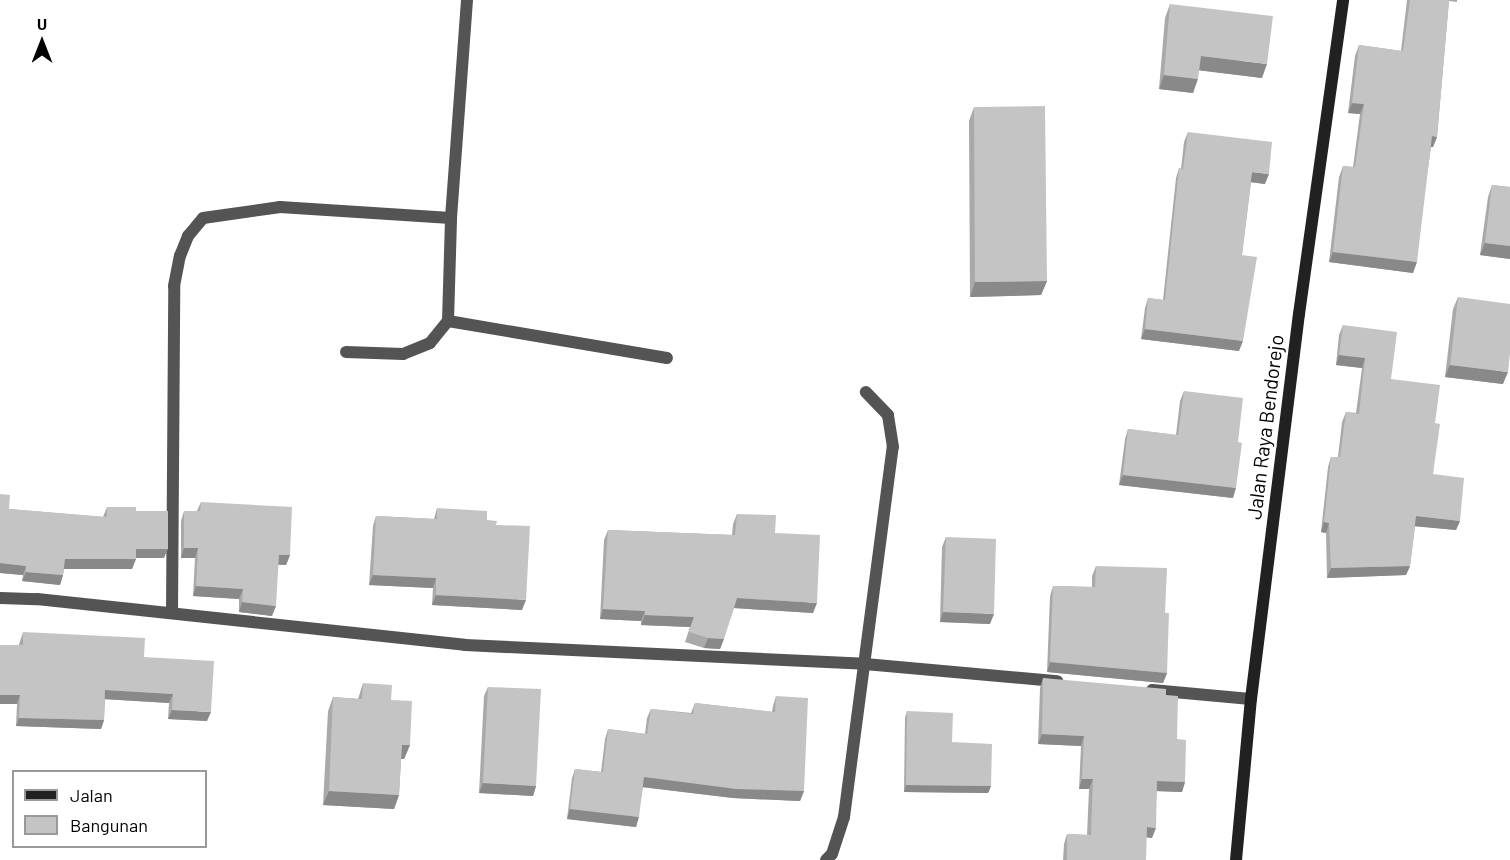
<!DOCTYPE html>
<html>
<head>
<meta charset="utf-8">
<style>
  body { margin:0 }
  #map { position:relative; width:1510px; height:860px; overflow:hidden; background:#fff; font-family:Barlow,sans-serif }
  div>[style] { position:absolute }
  .street>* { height:12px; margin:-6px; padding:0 6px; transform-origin:6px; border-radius:6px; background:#545454 }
  .secondary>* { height:12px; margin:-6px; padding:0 6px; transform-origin:6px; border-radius:6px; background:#212121 }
  .wall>* { inset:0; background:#a9a9a9 }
  .shaded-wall>* { inset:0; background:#898989 }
  .building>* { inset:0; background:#c4c4c4 }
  span { translate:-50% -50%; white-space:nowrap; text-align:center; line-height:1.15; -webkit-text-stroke:4.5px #fff; paint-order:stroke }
  .street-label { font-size:20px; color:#000 }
  .legend { position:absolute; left:12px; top:770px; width:195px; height:78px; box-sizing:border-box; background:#fff; border:2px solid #999; margin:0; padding:8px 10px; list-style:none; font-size:18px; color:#000 }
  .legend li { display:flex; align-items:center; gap:12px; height:30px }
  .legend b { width:30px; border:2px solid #999 }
  .north { position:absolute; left:12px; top:12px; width:60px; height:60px; -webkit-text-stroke:4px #fff; paint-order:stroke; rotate:0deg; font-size:16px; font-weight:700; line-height:24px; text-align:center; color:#000 }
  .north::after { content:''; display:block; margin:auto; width:21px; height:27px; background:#000; clip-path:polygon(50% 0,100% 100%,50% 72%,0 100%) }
</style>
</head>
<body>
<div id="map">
  <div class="street">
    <div style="left:448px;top:321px;width:222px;rotate:9.6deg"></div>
    <div style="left:346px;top:352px;width:57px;rotate:2deg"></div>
    <div style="left:403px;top:354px;width:29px;rotate:-22deg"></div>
    <div style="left:430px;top:343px;width:28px;rotate:-51deg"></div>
    <div style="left:448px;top:321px;width:103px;rotate:-88.3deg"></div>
    <div style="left:451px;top:218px;width:219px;rotate:-85.8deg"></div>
    <div style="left:0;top:598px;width:37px;rotate:2deg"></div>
    <div style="left:37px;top:599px;width:430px;rotate:6.1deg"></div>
    <div style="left:465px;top:645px;width:400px;rotate:2.7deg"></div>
    <div style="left:865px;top:664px;width:193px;rotate:5.1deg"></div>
    <div style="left:172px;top:613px;width:327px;rotate:-89.6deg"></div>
    <div style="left:174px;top:286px;width:31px;rotate:-79deg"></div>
    <div style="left:180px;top:256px;width:22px;rotate:-68deg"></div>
    <div style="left:188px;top:236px;width:23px;rotate:-50deg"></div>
    <div style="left:203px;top:218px;width:78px;rotate:-8.1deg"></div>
    <div style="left:280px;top:207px;width:171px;rotate:3.7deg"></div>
    <div style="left:1152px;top:690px;width:99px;rotate:5.2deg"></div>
    <div style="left:826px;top:860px;width:8px;rotate:-45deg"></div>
    <div style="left:832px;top:854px;width:39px;rotate:-72deg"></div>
    <div style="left:844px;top:817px;width:373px;rotate:-82.5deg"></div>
    <div style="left:893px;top:447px;width:32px;rotate:-99deg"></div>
    <div style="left:888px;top:415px;width:32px;rotate:-134deg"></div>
  </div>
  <div class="secondary">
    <div style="left:1236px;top:860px;width:162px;rotate:-84.7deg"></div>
    <div style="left:1251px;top:699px;width:388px;rotate:-82.9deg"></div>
    <div style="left:1299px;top:314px;width:317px;rotate:-82deg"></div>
  </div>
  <div class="wall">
    <div style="clip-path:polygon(1407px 0,1457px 0,1457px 2px,1449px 1px,1437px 137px,1433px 147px,1431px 147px,1413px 273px,1329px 262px,1339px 177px,1343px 166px,1353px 167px,1360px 114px,1348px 113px,1355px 56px,1359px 45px,1401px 51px)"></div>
    <div style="clip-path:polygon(1170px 4px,1262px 78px,1199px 70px,1193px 93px,1159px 89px,1165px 18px)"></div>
    <div style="clip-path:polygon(974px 107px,1047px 281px,1041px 295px,970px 297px,969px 121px)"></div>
    <div style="clip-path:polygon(1188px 132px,1265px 184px,1251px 182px,1242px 255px,1239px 351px,1141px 339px,1145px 308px,1148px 298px,1163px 300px,1176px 178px,1179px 168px,1181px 169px,1184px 142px)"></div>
    <div style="clip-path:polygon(1492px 185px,1510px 187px,1510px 259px,1480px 255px,1488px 197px)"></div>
    <div style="clip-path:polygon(1458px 297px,1503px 384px,1445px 377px,1453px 309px)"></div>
    <div style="clip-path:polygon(1343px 325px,1391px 379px,1435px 423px,1433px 474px,1460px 521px,1456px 530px,1415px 526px,1410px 566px,1406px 575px,1327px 578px,1326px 533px,1321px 532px,1328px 467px,1331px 457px,1338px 457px,1342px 422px,1346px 412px,1356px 413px,1362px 368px,1336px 365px,1339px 335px)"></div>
    <div style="clip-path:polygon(1184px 391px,1238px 442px,1233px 498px,1119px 485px,1125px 439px,1128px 429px,1176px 435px,1180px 401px)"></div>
    <div style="clip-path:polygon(0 494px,9px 509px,103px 517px,107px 507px,136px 511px,164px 558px,136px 558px,132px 569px,64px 569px,63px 575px,60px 585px,22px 581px,23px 575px,0 573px)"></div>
    <div style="clip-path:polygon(201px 502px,290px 555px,286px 565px,278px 565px,272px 616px,239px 612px,239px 599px,193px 596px,195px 558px,181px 558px,181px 521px,184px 511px,197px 511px)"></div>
    <div style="clip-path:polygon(437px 508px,487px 520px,496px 525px,522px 610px,432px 605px,433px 588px,369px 585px,373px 526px,376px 516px,434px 519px)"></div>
    <div style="clip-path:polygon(737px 514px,775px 533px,813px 613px,734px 608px,720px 649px,704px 648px,685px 642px,690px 627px,641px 625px,641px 621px,600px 619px,604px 540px,608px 530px,732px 535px,733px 524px)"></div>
    <div style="clip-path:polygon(946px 537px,990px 624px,940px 622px,942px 547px)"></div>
    <div style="clip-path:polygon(1096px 566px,1165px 613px,1167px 673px,1163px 683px,1047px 672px,1050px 596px,1053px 586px,1092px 587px,1092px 576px)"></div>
    <div style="clip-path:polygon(23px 632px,144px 657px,207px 721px,168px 719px,169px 703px,105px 699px,104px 720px,101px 729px,16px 726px,17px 704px,0 704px)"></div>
    <div style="clip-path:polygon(1043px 678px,1166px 695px,1177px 739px,1185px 782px,1182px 792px,1157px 791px,1152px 838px,1146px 837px,1146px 860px,1063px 860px,1064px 844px,1067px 834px,1087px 835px,1089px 789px,1079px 789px,1081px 746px,1038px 744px,1040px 688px)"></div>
    <div style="clip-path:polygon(363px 683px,391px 700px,410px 745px,404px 759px,401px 759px,399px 795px,394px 809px,323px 805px,328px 711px,333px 697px,358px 699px)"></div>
    <div style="clip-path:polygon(488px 687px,536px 786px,533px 796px,479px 793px,484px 696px)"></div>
    <div style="clip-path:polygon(776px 696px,804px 791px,800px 801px,733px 798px,643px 787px,636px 827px,567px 819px,572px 778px,575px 769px,601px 772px,605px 739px,608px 729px,645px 734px,647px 718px,651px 709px,691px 713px,695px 703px,772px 712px,773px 706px)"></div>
    <div style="clip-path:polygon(907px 711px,952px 742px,991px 786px,988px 793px,904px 792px,905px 718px)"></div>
  </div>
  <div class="shaded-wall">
    <div style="clip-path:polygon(1201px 56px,1267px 64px,1262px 78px,1196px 70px)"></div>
    <div style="clip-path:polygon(1164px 75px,1198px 79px,1193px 93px,1159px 89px)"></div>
    <div style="clip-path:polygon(1352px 103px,1364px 104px,1360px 114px,1348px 113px)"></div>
    <div style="clip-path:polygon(1432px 136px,1437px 137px,1433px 147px,1428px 147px)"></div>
    <div style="clip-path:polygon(1252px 172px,1269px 174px,1265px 184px,1249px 182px)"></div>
    <div style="clip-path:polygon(1485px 243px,1510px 246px,1510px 259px,1480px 255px)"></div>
    <div style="clip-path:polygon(1333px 252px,1417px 262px,1413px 273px,1329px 262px)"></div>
    <div style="clip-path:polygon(1047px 281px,1041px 295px,970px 297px,975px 282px)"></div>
    <div style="clip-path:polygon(1145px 329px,1243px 341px,1239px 351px,1141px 339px)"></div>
    <div style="clip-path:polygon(1339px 355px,1365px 358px,1362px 368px,1336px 365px)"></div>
    <div style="clip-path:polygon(1450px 365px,1508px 372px,1503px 384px,1445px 377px)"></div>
    <div style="clip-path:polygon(1123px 475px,1236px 488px,1233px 498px,1119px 485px)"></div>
    <div style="clip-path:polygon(1416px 516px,1460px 521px,1456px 530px,1412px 526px)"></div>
    <div style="clip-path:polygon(1324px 522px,1329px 523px,1326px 533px,1321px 532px)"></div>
    <div style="clip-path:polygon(184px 548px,198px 548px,195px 558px,181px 558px)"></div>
    <div style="clip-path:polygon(136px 549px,168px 549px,164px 558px,132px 558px)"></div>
    <div style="clip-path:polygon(279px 555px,290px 555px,286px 565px,275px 564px)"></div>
    <div style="clip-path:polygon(65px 559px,136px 559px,132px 569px,61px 569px)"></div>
    <div style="clip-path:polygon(0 563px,26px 566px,23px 575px,0 573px)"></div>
    <div style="clip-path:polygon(1410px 566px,1406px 575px,1327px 578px,1331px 568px)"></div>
    <div style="clip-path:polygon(26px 572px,63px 575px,60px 585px,22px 581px)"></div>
    <div style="clip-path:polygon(373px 575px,436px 578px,433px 588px,369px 585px)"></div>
    <div style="clip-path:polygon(196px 586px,243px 589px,239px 599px,193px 596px)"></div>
    <div style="clip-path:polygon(436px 595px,526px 600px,522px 610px,432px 605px)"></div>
    <div style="clip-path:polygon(737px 598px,817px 603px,813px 613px,734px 608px)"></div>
    <div style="clip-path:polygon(242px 602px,276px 606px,272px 616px,239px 612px)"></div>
    <div style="clip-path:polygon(603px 609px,645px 611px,641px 621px,600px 619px)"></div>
    <div style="clip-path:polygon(943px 612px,994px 614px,990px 624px,940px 622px)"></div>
    <div style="clip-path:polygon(645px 615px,694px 617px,690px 627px,641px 625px)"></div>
    <div style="clip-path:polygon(708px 638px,724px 639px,720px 649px,704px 648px)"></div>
    <div style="clip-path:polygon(1050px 662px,1167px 673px,1163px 683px,1047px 672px)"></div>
    <div style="clip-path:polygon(105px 690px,173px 694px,169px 703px,102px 699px)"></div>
    <div style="clip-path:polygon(0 695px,20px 695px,17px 704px,0 704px)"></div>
    <div style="clip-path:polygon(172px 710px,211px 712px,207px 721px,168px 719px)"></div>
    <div style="clip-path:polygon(19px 718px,104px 720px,101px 729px,16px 726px)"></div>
    <div style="clip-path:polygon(1042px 734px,1084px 736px,1081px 746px,1038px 744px)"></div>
    <div style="clip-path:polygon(402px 745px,410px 745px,404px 759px,397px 759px)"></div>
    <div style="clip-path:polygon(644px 777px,804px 791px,800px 801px,733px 798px,641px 787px)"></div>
    <div style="clip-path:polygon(1082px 779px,1093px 779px,1089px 789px,1079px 789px)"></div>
    <div style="clip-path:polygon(1157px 781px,1185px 782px,1182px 792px,1154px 791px)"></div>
    <div style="clip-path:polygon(483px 783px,536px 786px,533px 796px,479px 793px)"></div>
    <div style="clip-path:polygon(906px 785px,991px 786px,988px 793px,904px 792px)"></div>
    <div style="clip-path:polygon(329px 791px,399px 795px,394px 809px,323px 805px)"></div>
    <div style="clip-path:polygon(570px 809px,639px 817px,636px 827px,567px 819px)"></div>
    <div style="clip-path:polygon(1147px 827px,1156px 828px,1152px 838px,1143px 837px)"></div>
  </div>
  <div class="building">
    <div style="clip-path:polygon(1410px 0,1449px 0,1437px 137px,1432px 136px,1417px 262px,1333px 252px,1343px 166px,1355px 167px,1364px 104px,1352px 103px,1359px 45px,1403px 51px)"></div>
    <div style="clip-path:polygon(1170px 4px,1273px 16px,1267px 64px,1201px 56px,1198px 79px,1164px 75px)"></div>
    <div style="clip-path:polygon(1045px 106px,1047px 281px,975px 282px,974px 107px)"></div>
    <div style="clip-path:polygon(1188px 132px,1272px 142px,1269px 174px,1252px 172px,1242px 255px,1257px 257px,1243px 341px,1145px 329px,1148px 298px,1165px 300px,1179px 168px,1183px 169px)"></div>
    <div style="clip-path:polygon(1492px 185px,1510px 187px,1510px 246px,1485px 243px)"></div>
    <div style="clip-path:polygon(1458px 297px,1510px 304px,1510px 353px,1508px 372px,1450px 365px)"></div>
    <div style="clip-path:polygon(1343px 325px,1397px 332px,1391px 379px,1440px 385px,1435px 423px,1440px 424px,1433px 474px,1464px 478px,1460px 521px,1416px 516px,1410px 566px,1331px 568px,1329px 523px,1324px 522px,1331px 457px,1340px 457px,1346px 412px,1359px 414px,1365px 358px,1339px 355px)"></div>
    <div style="clip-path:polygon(1184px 391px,1243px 398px,1238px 442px,1242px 443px,1236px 488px,1123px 475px,1128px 429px,1178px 435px)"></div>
    <div style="clip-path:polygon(0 494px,10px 495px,9px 509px,107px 517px,107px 507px,136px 507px,136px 511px,168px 511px,168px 549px,136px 549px,136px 559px,65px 559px,63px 575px,26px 572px,26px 566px,0 563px)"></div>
    <div style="clip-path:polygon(201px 502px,292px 507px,290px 555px,279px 555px,276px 606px,242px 602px,243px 589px,196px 586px,198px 548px,184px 548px,184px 511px,200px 511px)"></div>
    <div style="clip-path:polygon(437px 508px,487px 511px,487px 520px,497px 521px,496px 525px,530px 526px,526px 600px,436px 595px,436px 578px,373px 575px,376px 516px,437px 519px)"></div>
    <div style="clip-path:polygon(737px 514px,776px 515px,775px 533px,820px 535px,817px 603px,737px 598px,724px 639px,708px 638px,689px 632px,694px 617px,645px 615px,645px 611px,603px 609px,608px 530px,735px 535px)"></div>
    <div style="clip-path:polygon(946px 537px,996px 539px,994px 614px,943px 612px)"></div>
    <div style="clip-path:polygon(1096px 566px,1167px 568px,1165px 613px,1169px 613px,1167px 673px,1050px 662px,1053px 586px,1095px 587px)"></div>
    <div style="clip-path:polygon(23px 632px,145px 638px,144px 657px,214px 661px,211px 712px,172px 710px,173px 694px,105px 690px,104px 720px,19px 718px,20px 695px,0 695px,0 645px,23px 645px)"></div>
    <div style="clip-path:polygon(1043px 678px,1166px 689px,1166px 695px,1178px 696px,1177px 739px,1186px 740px,1185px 782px,1157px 781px,1156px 828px,1147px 827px,1146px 860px,1067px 860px,1067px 834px,1091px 835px,1093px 779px,1082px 779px,1084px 736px,1042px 734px)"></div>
    <div style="clip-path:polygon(363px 683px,392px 685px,391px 700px,412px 701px,410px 745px,402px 745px,399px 795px,329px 791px,333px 697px,362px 699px)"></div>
    <div style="clip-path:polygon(488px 687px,541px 689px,536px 786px,483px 783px)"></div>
    <div style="clip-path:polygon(776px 696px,808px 698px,804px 791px,736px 789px,644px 777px,639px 817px,570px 809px,575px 769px,603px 772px,608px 729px,647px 734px,651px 709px,693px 714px,695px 703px,775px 712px)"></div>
    <div style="clip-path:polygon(907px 711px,953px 713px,952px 742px,992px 744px,991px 786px,906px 785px)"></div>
  </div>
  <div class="street-label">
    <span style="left:1265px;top:427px;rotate:-83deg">Jalan Raya Bendorejo</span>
  </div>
  <ul class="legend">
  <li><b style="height:8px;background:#212121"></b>Jalan</li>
  <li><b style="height:16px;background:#c4c4c4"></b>Bangunan</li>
  </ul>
  <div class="north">U</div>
</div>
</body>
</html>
